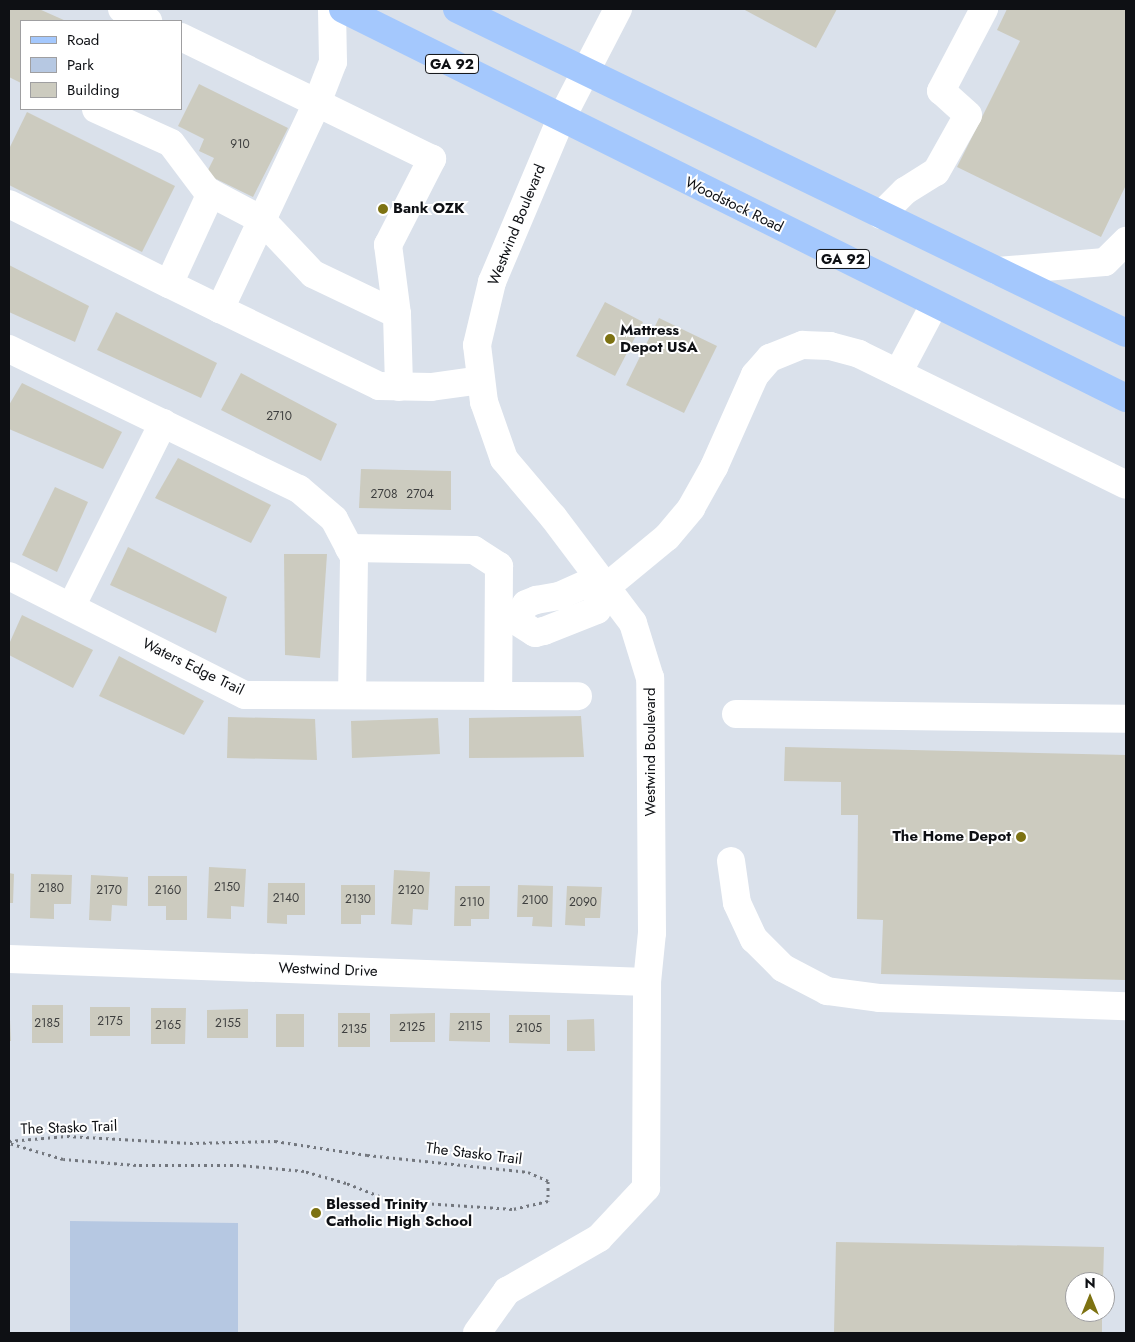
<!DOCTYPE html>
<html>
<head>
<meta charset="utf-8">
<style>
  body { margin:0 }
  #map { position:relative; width:1135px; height:1342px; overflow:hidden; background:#dae1eb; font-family:Jost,sans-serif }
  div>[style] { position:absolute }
  .green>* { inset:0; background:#b6c8e2 }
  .building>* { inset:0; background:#cccbbf }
  .path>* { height:3px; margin-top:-1.5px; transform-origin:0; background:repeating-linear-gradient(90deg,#73777e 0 2.5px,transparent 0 6.5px) }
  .minor>* { height:28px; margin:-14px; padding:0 14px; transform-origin:14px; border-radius:14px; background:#fff }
  .major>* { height:28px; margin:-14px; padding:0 14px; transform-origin:14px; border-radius:14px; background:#a4c8fd }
  .dots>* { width:14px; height:14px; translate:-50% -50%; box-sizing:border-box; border:2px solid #fff; border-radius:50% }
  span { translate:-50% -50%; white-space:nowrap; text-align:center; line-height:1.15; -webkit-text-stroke:4px #fff; paint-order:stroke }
  .number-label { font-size:12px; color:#3e3f3f }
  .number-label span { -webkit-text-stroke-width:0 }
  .shield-label span { padding:1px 4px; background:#fff; border:1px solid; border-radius:4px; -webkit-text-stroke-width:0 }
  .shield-label { font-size:14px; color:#0e1014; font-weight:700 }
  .street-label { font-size:15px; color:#0e1014 }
  .poi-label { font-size:15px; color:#0e1014; font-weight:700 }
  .left { translate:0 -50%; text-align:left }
  .right { translate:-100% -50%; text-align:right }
  .frame { position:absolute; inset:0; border:10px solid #0e1014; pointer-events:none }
  .legend { position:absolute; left:20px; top:20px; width:162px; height:90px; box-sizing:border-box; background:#fff; border:1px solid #9f9fa1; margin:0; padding:6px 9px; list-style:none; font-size:15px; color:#0e1014 }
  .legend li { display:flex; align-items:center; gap:10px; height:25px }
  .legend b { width:25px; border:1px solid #9f9fa1 }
  .north { position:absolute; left:1065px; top:1272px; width:50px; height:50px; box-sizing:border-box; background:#fff; border:1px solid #9f9fa1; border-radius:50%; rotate:0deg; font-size:14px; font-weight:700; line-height:20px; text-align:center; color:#0e1014 }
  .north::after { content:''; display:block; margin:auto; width:18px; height:22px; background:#7d7212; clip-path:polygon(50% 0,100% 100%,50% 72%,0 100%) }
</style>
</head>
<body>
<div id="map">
  <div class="green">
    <div style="clip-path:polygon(70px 1221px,238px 1223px,238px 1333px,70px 1333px)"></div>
  </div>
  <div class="building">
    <div style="clip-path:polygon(9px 9px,39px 9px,66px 21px,21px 21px,21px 83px,9px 77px)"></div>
    <div style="clip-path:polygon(743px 9px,837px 9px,816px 48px)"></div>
    <div style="clip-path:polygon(1007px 9px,1126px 9px,1126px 185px,1101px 237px,957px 167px,1020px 41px,997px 30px)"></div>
    <div style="clip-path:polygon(199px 84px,288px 128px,253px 197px,206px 174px,214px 158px,199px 151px,204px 139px,178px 126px)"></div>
    <div style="clip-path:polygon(27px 112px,175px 186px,142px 252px,9px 185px,9px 149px)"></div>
    <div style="clip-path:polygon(9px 265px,89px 306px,75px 342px,9px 312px)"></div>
    <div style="clip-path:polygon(605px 302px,643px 322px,615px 376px,576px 356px)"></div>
    <div style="clip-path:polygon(116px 312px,217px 363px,201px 398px,97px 350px)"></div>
    <div style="clip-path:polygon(659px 318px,717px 346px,684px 413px,626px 385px)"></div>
    <div style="clip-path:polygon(241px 373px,337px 424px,321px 461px,221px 410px)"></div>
    <div style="clip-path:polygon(22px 383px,122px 432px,103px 469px,9px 429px,9px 405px)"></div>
    <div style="clip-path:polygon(178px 458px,271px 505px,251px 543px,155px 498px)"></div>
    <div style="clip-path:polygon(361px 469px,451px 471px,451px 510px,359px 508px)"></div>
    <div style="clip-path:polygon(55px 487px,88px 502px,57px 572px,22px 555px)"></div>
    <div style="clip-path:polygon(128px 547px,227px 597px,216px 633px,110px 585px)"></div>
    <div style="clip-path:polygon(284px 554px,327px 554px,320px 658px,285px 655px)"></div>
    <div style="clip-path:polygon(22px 615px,93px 650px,73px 688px,9px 655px,9px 644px)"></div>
    <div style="clip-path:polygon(119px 656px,204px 701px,184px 735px,99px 696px)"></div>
    <div style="clip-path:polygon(581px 716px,584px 757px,469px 758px,469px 718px)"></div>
    <div style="clip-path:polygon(228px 717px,315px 719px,317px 760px,227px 758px)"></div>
    <div style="clip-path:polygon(438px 718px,440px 754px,352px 758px,351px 721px)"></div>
    <div style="clip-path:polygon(785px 747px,1126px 755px,1126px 980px,881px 974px,883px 920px,857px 919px,858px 815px,841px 815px,841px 782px,784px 781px)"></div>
    <div style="clip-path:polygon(209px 867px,246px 869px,244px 907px,231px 906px,231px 919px,207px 918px)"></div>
    <div style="clip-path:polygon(394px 870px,430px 872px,428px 910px,413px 909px,412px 925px,391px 924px)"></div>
    <div style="clip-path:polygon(9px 873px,14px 874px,13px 903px,9px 903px)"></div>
    <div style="clip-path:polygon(31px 874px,72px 875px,71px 904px,54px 904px,54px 919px,30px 918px)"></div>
    <div style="clip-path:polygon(91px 875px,128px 877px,127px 906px,112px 905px,111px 921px,89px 920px)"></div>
    <div style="clip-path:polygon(148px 876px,187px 876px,187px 920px,166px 920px,166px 906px,148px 906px)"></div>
    <div style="clip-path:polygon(268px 883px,305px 883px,305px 915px,287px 915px,287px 924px,267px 923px)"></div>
    <div style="clip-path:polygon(341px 885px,375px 885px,375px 915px,361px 915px,361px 924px,341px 924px)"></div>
    <div style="clip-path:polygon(518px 885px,553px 886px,552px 927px,532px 926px,533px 917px,517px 917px)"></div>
    <div style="clip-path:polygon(455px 886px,490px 886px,489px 919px,471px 919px,471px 926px,454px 926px)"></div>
    <div style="clip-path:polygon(567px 886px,602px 887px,600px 918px,585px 918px,585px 926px,565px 925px)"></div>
    <div style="clip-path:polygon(32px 1005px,63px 1005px,63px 1043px,32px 1043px)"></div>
    <div style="clip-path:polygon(90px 1007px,130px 1007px,130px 1036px,90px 1036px)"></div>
    <div style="clip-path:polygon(151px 1008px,186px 1008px,185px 1044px,151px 1044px)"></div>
    <div style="clip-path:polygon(248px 1009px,248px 1038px,207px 1038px,207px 1010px)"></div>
    <div style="clip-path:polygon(338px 1013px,370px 1013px,370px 1047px,338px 1047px)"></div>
    <div style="clip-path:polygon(435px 1013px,435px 1042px,390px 1042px,390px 1014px)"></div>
    <div style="clip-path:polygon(450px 1013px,490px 1013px,490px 1042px,449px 1041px)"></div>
    <div style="clip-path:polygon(276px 1014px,304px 1014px,304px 1047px,276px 1047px)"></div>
    <div style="clip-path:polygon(509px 1015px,550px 1015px,550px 1044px,509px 1043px)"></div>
    <div style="clip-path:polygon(594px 1019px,595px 1051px,567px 1051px,567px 1020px)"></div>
    <div style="clip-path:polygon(9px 1020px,10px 1020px,11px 1041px,9px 1041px)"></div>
    <div style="clip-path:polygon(836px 1242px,1104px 1247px,1103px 1282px,1075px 1282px,1075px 1312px,1102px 1312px,1102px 1333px,834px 1333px)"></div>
  </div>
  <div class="path">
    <div style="left:9px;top:1141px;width:58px;rotate:-4.9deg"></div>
    <div style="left:67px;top:1136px;width:123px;rotate:3.3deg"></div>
    <div style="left:190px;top:1143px;width:85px;rotate:-1.3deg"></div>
    <div style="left:275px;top:1141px;width:93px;rotate:8.7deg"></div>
    <div style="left:367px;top:1155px;width:162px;rotate:6deg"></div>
    <div style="left:528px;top:1172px;width:22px;rotate:24deg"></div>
    <div style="left:548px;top:1181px;width:20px;rotate:90deg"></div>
    <div style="left:548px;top:1201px;width:37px;rotate:167deg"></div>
    <div style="left:512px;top:1209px;width:120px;rotate:-176.2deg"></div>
    <div style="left:392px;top:1201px;width:49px;rotate:-158.6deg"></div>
    <div style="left:346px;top:1183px;width:44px;rotate:-164.1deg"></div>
    <div style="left:304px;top:1171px;width:65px;rotate:-174.7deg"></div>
    <div style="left:239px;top:1165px;width:103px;rotate:180deg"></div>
    <div style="left:136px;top:1165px;width:73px;rotate:-175.3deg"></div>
    <div style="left:63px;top:1159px;width:56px;rotate:-163.5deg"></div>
  </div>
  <div class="minor">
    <div style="left:122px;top:9px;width:29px;rotate:25deg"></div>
    <div style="left:181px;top:37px;width:151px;rotate:25.9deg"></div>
    <div style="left:317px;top:103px;width:44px;rotate:-68.7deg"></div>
    <div style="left:333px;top:62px;width:53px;rotate:-91.1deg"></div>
    <div style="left:96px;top:109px;width:82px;rotate:24.4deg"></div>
    <div style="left:171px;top:143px;width:60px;rotate:53.1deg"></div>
    <div style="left:207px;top:191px;width:62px;rotate:27.8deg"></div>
    <div style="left:262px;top:220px;width:74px;rotate:46.6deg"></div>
    <div style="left:313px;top:274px;width:93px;rotate:25.5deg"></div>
    <div style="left:397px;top:314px;width:73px;rotate:88.4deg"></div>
    <div style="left:211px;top:193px;width:100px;rotate:114.8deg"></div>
    <div style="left:169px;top:284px;width:57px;rotate:26.1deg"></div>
    <div style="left:9px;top:204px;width:179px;rotate:26.6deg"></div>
    <div style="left:881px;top:215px;width:34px;rotate:-45deg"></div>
    <div style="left:905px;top:191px;width:36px;rotate:-32deg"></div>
    <div style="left:936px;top:172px;width:65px;rotate:-60.7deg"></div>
    <div style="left:968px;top:115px;width:36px;rotate:-138deg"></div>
    <div style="left:941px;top:91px;width:93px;rotate:-62.3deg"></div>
    <div style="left:998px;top:271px;width:107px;rotate:-4.8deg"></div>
    <div style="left:1105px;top:262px;width:30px;rotate:-45deg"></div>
    <div style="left:397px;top:314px;width:70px;rotate:-97.4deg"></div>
    <div style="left:388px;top:245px;width:97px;rotate:-62.9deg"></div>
    <div style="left:432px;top:159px;width:128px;rotate:-154deg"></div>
    <div style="left:317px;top:103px;width:228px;rotate:115.2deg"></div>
    <div style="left:220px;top:309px;width:177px;rotate:25.8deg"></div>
    <div style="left:379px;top:386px;width:52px;rotate:1.1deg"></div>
    <div style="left:431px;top:387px;width:50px;rotate:-8deg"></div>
    <div style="left:9px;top:349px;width:322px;rotate:25.8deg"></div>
    <div style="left:299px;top:489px;width:46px;rotate:40.6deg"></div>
    <div style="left:334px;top:519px;width:43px;rotate:62.2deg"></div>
    <div style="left:354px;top:557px;width:138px;rotate:90.8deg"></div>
    <div style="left:898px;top:373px;width:77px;rotate:-62.1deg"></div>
    <div style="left:349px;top:548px;width:125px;rotate:0.9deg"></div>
    <div style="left:474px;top:550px;width:30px;rotate:33deg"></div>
    <div style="left:499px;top:566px;width:130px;rotate:90.4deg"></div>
    <div style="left:9px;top:576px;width:264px;rotate:26.8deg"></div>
    <div style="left:245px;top:695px;width:333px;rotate:0.2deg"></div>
    <div style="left:599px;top:593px;width:88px;rotate:-39.5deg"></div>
    <div style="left:667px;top:537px;width:38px;rotate:-50deg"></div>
    <div style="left:691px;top:508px;width:47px;rotate:-60.7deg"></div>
    <div style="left:714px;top:467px;width:101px;rotate:-66deg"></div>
    <div style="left:755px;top:375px;width:23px;rotate:-49deg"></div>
    <div style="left:770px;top:358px;width:35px;rotate:-22deg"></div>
    <div style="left:803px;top:345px;width:27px;rotate:2deg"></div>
    <div style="left:830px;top:346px;width:30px;rotate:15deg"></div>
    <div style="left:859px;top:354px;width:297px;rotate:26.1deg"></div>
    <div style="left:71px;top:607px;width:206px;rotate:-63.4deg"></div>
    <div style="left:515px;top:620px;width:24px;rotate:33deg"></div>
    <div style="left:535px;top:633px;width:9px;rotate:-13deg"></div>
    <div style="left:544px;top:631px;width:57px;rotate:-21.6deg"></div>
    <div style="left:597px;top:610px;width:17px;rotate:-83deg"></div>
    <div style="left:515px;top:620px;width:19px;rotate:-55deg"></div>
    <div style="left:526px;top:604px;width:11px;rotate:-22deg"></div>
    <div style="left:536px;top:600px;width:23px;rotate:-10deg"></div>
    <div style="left:559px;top:596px;width:30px;rotate:-24deg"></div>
    <div style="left:586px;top:584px;width:16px;rotate:35deg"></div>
    <div style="left:736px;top:714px;width:390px;rotate:0.7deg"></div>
    <div style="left:731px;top:861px;width:42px;rotate:81.9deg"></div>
    <div style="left:737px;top:903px;width:40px;rotate:65deg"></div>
    <div style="left:754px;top:939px;width:41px;rotate:45deg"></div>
    <div style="left:783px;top:968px;width:50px;rotate:27.6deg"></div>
    <div style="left:827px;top:991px;width:52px;rotate:7.7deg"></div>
    <div style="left:879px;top:998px;width:247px;rotate:1.9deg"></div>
    <div style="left:9px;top:959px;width:638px;rotate:2.06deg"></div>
    <div style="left:477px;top:1333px;width:52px;rotate:-54.5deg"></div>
    <div style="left:507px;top:1291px;width:106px;rotate:-29.9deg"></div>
    <div style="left:599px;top:1238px;width:69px;rotate:-46.8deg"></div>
    <div style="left:646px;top:1188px;width:206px;rotate:-89.7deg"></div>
    <div style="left:647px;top:982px;width:49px;rotate:-84.2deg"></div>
    <div style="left:652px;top:933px;width:255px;rotate:-90.4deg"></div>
    <div style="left:650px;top:678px;width:58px;rotate:-107.2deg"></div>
    <div style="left:633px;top:623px;width:133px;rotate:-127deg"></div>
    <div style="left:553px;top:517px;width:76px;rotate:-130.2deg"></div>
    <div style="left:504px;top:459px;width:60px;rotate:-109.3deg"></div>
    <div style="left:484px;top:402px;width:57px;rotate:-97deg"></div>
    <div style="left:477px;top:345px;width:65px;rotate:-76.6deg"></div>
    <div style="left:492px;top:282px;width:177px;rotate:-67.1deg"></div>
    <div style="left:561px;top:119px;width:124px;rotate:-62.6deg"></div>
  </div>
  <div class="major">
    <div style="left:343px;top:9px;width:874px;rotate:26.42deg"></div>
    <div style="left:457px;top:9px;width:743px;rotate:25.84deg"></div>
  </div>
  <div class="dots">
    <div style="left:383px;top:209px;background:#7d7212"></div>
    <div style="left:610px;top:339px;background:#7d7212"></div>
    <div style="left:1021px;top:837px;background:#7d7212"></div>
    <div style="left:316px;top:1213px;background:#7d7212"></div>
  </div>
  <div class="number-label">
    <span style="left:240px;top:145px">910</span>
    <span style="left:279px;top:417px">2710</span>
    <span style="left:384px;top:495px">2708</span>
    <span style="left:420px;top:495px">2704</span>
    <span style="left:227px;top:888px">2150</span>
    <span style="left:51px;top:889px">2180</span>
    <span style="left:109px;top:891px">2170</span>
    <span style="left:168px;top:891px">2160</span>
    <span style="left:411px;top:891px">2120</span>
    <span style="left:286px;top:899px">2140</span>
    <span style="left:358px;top:900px">2130</span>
    <span style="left:535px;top:901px">2100</span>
    <span style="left:472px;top:903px">2110</span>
    <span style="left:583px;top:903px">2090</span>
    <span style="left:110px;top:1022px">2175</span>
    <span style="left:47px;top:1024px">2185</span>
    <span style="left:228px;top:1024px">2155</span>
    <span style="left:168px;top:1026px">2165</span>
    <span style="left:470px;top:1027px">2115</span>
    <span style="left:412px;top:1028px">2125</span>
    <span style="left:529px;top:1029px">2105</span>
    <span style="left:354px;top:1030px">2135</span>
  </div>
  <div class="shield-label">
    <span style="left:452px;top:64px">GA 92</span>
    <span style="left:843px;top:259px">GA 92</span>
  </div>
  <div class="street-label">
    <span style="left:734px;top:205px;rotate:26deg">Woodstock Road</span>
    <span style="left:517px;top:225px;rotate:-68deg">Westwind Boulevard</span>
    <span style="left:193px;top:667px;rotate:26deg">Waters Edge Trail</span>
    <span style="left:651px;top:752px;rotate:-90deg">Westwind Boulevard</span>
    <span style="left:328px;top:970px;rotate:2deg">Westwind Drive</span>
    <span style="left:69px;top:1128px;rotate:-2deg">The Stasko Trail</span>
    <span style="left:474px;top:1154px;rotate:7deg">The Stasko Trail</span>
  </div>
  <div class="poi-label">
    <span class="left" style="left:393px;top:209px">Bank OZK</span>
    <span class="left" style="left:620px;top:339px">Mattress<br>Depot USA</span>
    <span class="right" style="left:1011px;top:837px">The Home Depot</span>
    <span class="left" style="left:326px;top:1213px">Blessed Trinity<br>Catholic High School</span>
  </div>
  <div class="frame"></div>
  <ul class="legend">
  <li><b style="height:6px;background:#a4c8fd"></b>Road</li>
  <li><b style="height:14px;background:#b6c8e2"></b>Park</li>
  <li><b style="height:14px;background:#cccbbf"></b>Building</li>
  </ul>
  <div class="north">N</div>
</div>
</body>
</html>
